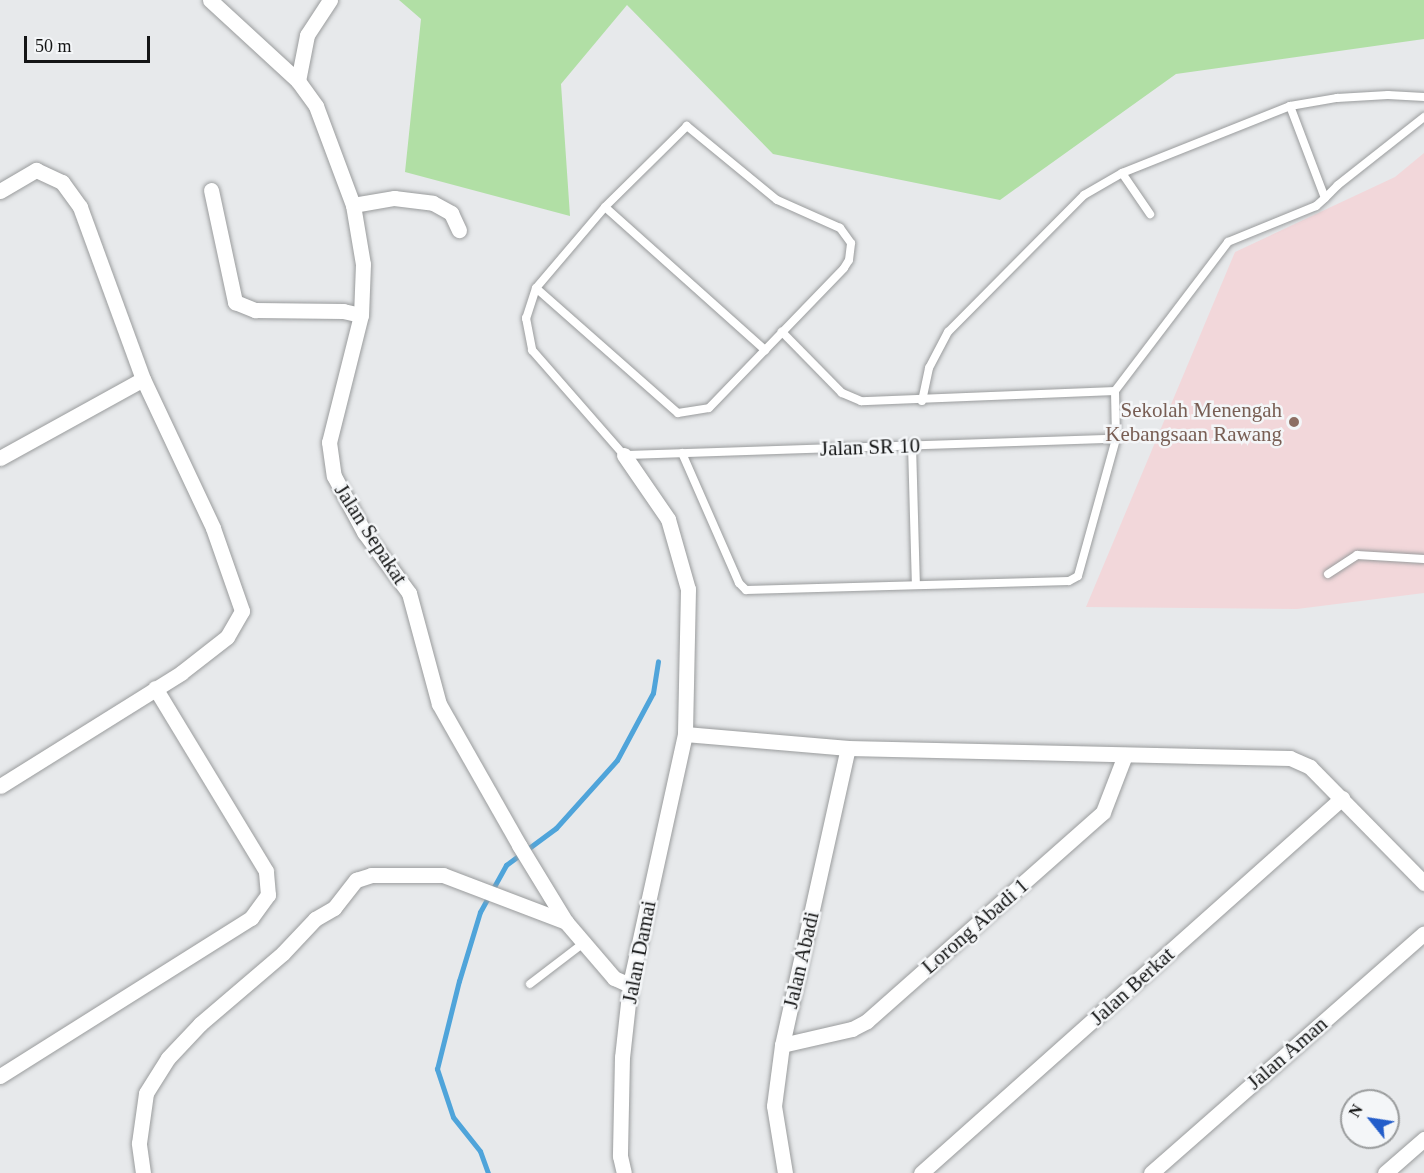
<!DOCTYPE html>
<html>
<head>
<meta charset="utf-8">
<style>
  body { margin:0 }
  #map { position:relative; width:1424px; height:1173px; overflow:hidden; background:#e7e9eb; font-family:Georgia,serif }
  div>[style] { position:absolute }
  .education>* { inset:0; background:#f2d7da }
  .green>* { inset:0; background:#b1dfa5 }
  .stream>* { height:5px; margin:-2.5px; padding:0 2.5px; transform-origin:2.5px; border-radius:2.5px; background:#4fa4da }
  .roads { filter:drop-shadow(0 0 2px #9a9c9d) drop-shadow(0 0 2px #9a9c9d) }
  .lane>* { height:8px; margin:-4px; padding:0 4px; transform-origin:4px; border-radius:4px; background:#fff }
  .street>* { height:15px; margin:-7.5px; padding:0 7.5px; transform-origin:7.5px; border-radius:7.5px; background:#fff }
  .dots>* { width:16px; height:16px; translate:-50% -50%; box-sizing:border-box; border:3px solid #f4f6f8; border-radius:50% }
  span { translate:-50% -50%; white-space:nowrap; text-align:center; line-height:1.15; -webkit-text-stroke:5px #f4f6f8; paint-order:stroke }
  .education-label { font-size:21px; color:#785e54 }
  .right { translate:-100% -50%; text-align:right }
  .street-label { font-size:21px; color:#141515 }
  .north { position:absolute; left:1340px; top:1089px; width:60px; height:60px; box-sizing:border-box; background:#f4f6f8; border:2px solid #9a9c9d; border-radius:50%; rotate:300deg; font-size:16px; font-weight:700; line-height:24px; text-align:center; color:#141515 }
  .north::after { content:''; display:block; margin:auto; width:21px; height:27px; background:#235dca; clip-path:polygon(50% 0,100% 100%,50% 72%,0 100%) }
  .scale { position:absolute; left:24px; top:36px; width:126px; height:27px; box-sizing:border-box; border:3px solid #141515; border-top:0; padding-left:8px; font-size:18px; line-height:21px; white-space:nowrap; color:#141515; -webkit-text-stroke:4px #f4f6f8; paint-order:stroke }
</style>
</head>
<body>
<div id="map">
  <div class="education">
    <div style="clip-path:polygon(1424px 153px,1424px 593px,1297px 609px,1086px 607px,1235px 252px,1395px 177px)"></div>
  </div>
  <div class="green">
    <div style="clip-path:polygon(399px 0,1424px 0,1424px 39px,1176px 74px,1000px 200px,773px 154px,627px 5px,561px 84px,570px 216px,405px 172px,421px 19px)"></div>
  </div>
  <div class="stream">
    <div style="left:488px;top:1173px;width:23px;rotate:-110deg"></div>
    <div style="left:480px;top:1151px;width:43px;rotate:-128.5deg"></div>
    <div style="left:453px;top:1117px;width:51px;rotate:-108.4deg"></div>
    <div style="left:437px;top:1069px;width:91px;rotate:-76deg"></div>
    <div style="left:459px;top:981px;width:72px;rotate:-73.1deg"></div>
    <div style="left:480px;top:912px;width:54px;rotate:-61deg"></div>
    <div style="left:506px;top:865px;width:62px;rotate:-36.5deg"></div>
    <div style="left:556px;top:828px;width:91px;rotate:-48.1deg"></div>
    <div style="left:617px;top:760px;width:76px;rotate:-61.8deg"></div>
    <div style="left:653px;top:693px;width:32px;rotate:-81deg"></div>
  </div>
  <div class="roads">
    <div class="lane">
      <div style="left:1290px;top:106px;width:48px;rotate:-9.7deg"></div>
      <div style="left:1337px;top:98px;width:51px;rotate:-3.4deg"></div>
      <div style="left:1388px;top:95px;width:36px;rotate:3deg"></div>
      <div style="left:1122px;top:173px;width:50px;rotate:55.7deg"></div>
      <div style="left:1325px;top:198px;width:18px;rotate:-45deg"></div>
      <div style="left:1338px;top:185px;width:110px;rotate:-38.3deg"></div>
      <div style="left:605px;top:207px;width:215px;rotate:41.8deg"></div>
      <div style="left:536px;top:288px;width:189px;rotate:41.4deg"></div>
      <div style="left:678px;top:413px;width:31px;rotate:-9deg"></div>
      <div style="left:709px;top:408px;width:194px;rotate:-46deg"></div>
      <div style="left:844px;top:268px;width:9px;rotate:-58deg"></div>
      <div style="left:849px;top:260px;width:17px;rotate:-83deg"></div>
      <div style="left:851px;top:243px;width:19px;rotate:-126deg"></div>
      <div style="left:840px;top:228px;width:69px;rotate:-156deg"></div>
      <div style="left:777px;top:200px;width:117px;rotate:-140.6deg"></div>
      <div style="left:687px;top:126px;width:115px;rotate:135.4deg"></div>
      <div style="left:605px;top:207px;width:106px;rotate:130.4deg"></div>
      <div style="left:536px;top:288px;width:32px;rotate:108deg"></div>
      <div style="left:526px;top:318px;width:33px;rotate:79deg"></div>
      <div style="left:532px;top:350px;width:140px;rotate:48.8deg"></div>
      <div style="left:624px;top:455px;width:492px;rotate:-1.9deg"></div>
      <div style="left:922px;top:401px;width:34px;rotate:-78deg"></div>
      <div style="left:929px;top:368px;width:41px;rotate:-62.2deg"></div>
      <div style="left:948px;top:332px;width:193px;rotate:-45.2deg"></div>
      <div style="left:1084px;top:195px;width:44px;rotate:-30.1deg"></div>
      <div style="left:1122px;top:173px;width:181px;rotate:-21.7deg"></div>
      <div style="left:1290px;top:106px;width:98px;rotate:69.2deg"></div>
      <div style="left:1325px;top:198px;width:12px;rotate:138deg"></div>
      <div style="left:1316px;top:206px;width:95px;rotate:157.8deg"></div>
      <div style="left:1228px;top:242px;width:187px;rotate:127.2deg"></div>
      <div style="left:912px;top:445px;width:140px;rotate:88.4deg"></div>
      <div style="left:682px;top:453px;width:142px;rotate:66.3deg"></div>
      <div style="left:739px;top:583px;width:10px;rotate:45deg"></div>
      <div style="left:746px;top:590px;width:323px;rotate:-1.6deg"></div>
      <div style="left:1069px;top:581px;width:10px;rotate:-29deg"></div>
      <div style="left:1078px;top:576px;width:142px;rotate:-74.5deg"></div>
      <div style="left:1116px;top:439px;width:48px;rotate:-91.2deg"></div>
      <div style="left:1115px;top:391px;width:254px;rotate:177.7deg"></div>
      <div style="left:861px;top:401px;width:21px;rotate:-157deg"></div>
      <div style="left:842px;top:393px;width:86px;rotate:-134.5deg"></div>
      <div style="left:1328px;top:574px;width:35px;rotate:-33deg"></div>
      <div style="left:1357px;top:555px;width:67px;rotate:3.4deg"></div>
      <div style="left:530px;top:984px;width:69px;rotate:-37.4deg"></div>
    </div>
    <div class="street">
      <div style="left:210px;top:0;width:120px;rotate:42.6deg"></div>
      <div style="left:298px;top:81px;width:31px;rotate:54deg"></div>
      <div style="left:316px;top:106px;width:106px;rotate:69.5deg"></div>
      <div style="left:353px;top:205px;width:60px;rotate:80.4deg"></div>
      <div style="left:363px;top:264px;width:51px;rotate:92.2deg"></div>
      <div style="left:361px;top:315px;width:131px;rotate:104.1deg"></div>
      <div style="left:329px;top:442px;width:34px;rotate:82deg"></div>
      <div style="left:334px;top:476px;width:64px;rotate:61.8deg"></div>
      <div style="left:364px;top:532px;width:76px;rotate:53.6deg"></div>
      <div style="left:409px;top:593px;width:115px;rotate:74.9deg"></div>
      <div style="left:439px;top:704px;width:162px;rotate:60.4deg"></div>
      <div style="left:519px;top:845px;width:90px;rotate:58.6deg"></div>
      <div style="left:566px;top:922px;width:74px;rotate:49.4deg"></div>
      <div style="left:614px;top:978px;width:17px;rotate:24deg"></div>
      <div style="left:298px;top:81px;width:47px;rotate:-78.9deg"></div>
      <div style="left:307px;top:35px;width:42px;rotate:-56.7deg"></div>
      <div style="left:211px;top:190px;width:115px;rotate:77.9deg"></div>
      <div style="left:235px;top:302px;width:22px;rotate:22deg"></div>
      <div style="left:255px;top:310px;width:88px;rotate:0.7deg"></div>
      <div style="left:343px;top:311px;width:18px;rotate:13deg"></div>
      <div style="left:0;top:191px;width:42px;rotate:-30.3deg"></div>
      <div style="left:36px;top:170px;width:29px;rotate:25deg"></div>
      <div style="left:62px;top:182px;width:31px;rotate:54deg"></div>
      <div style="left:80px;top:207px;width:183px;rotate:69.9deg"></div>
      <div style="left:143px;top:379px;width:165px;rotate:64.8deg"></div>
      <div style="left:213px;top:528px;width:88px;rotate:70.7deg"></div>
      <div style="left:242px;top:611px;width:30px;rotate:120deg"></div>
      <div style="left:227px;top:637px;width:58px;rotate:142deg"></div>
      <div style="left:181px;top:673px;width:213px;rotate:148deg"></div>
      <div style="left:353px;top:205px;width:42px;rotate:-9.7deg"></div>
      <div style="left:394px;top:198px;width:39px;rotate:7deg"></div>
      <div style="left:433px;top:203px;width:21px;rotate:29deg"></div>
      <div style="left:451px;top:213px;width:19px;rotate:65deg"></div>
      <div style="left:624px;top:455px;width:78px;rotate:55.5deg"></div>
      <div style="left:668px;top:519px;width:73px;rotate:74.1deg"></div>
      <div style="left:688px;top:589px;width:145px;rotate:91.2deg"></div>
      <div style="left:685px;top:734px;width:257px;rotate:102.4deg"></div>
      <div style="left:630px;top:985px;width:72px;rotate:96.3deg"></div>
      <div style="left:622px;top:1057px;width:99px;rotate:91.2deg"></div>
      <div style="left:620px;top:1156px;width:17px;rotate:77deg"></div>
      <div style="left:0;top:458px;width:163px;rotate:-28.9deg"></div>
      <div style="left:685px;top:734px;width:164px;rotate:4.9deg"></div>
      <div style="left:848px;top:748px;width:442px;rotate:1.3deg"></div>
      <div style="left:1290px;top:758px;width:22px;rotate:24deg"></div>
      <div style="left:1310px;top:767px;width:163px;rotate:45.5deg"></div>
      <div style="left:782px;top:1045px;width:72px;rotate:-12.9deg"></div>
      <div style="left:852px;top:1029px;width:17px;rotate:-28deg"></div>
      <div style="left:867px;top:1021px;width:315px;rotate:-41.5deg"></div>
      <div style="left:1103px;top:812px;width:61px;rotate:-68.9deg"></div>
      <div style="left:0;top:1076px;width:297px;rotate:-32.2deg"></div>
      <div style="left:251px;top:918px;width:29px;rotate:-54deg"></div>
      <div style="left:268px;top:895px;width:24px;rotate:-95deg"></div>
      <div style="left:266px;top:871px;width:214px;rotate:-121.2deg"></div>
      <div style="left:143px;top:1173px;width:30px;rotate:-98deg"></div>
      <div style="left:139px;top:1143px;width:50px;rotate:-82deg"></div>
      <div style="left:146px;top:1093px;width:41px;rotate:-57.8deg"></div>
      <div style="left:168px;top:1058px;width:47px;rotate:-46.7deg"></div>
      <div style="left:200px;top:1024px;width:109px;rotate:-40.5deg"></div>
      <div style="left:283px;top:953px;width:47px;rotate:-46.7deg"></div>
      <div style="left:315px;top:919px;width:22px;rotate:-30deg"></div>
      <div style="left:334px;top:908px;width:36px;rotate:-52deg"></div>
      <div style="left:356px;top:880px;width:16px;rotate:-18deg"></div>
      <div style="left:371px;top:875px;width:72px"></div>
      <div style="left:443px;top:875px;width:132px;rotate:20.9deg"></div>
      <div style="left:785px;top:1173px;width:68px;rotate:-99.3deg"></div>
      <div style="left:774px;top:1106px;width:62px;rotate:-82.5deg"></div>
      <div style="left:782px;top:1045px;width:304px;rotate:-77.5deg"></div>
      <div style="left:921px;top:1173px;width:564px;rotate:-41.69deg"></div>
      <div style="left:1151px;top:1173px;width:363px;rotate:-41.3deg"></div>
      <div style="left:1385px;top:1173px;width:52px;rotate:-41.1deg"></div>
    </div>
  </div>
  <div class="dots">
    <div style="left:1294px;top:422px;background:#8d6e63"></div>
  </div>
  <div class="education-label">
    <span class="right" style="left:1282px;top:422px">Sekolah Menengah<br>Kebangsaan Rawang</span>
  </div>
  <div class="street-label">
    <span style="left:870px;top:447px;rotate:-2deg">Jalan SR 10</span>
    <span style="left:371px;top:534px;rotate:57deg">Jalan Sepakat</span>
    <span style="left:975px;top:926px;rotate:-41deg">Lorong Abadi 1</span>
    <span style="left:639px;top:952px;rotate:-79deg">Jalan Damai</span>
    <span style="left:801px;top:960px;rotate:-77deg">Jalan Abadi</span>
    <span style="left:1132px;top:986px;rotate:-42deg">Jalan Berkat</span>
    <span style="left:1287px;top:1053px;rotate:-41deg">Jalan Aman</span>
  </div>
  <div class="north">N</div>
  <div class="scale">50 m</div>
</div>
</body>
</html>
